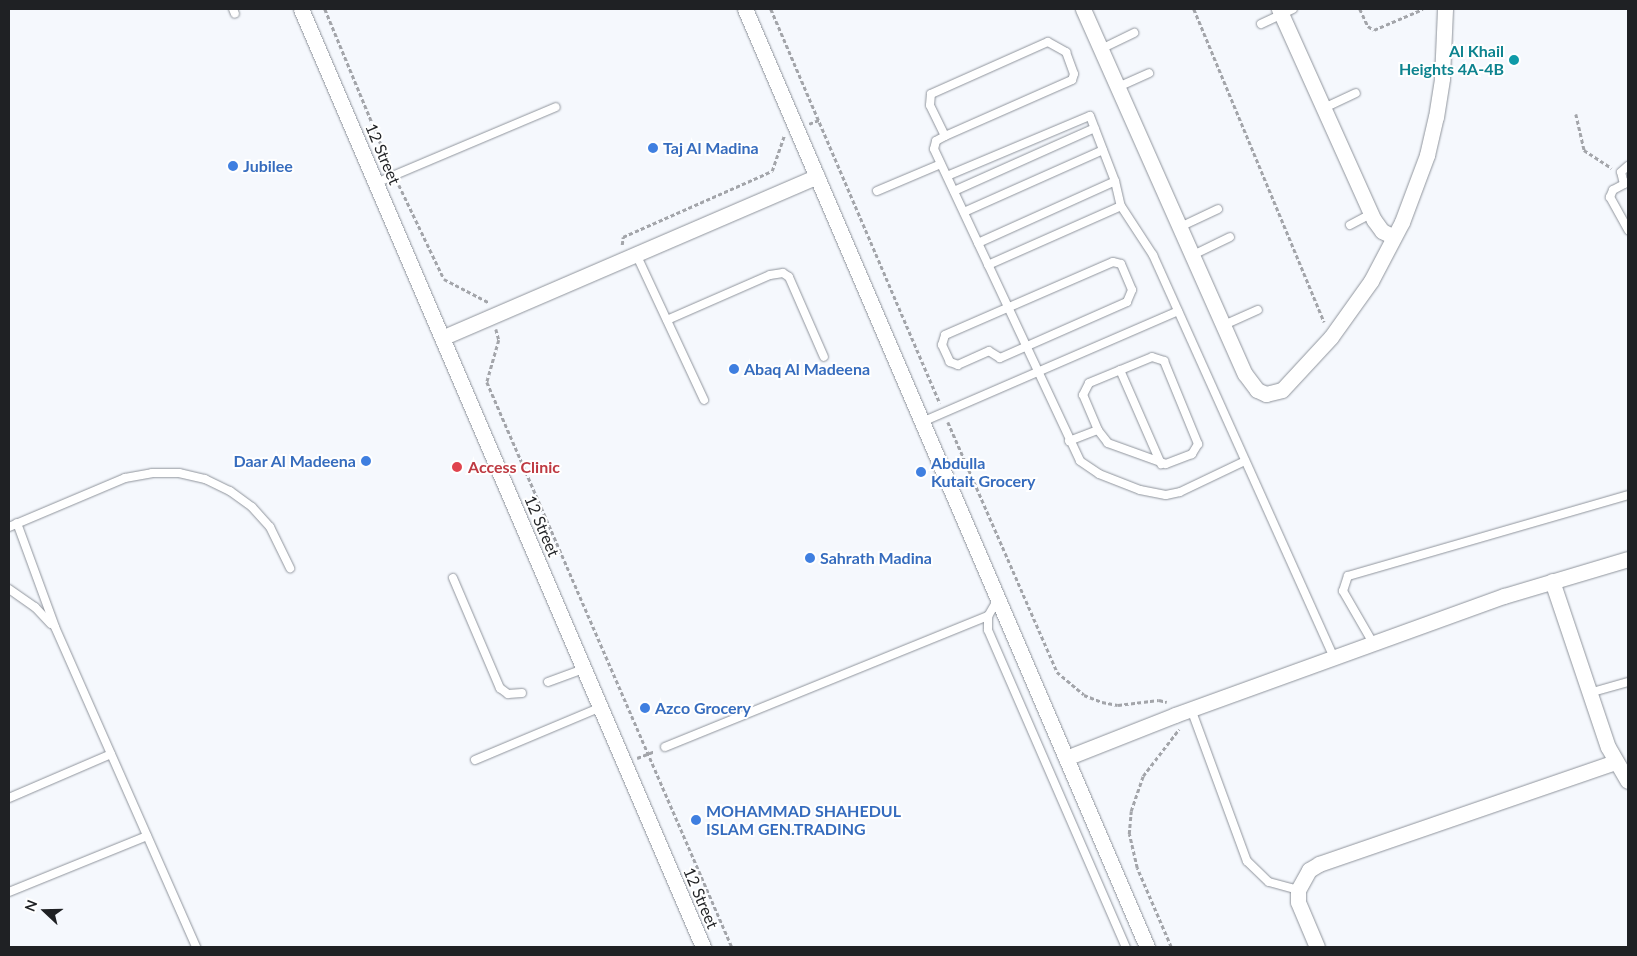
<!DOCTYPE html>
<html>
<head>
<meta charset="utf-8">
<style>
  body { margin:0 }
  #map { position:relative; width:1637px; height:956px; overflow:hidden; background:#f5f8fd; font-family:Lato,sans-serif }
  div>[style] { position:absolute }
  .path>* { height:2.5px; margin-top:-1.25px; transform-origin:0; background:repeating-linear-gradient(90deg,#a3a5aa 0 4px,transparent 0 6.5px) }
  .roads { filter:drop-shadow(0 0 1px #8f949c) drop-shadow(0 0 1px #8f949c) }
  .service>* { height:8px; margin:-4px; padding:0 4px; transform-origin:4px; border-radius:4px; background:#fff }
  .minor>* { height:15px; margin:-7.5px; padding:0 7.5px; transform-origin:7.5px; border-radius:7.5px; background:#fff }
  .dots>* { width:14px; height:14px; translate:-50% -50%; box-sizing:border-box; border:2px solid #fff; border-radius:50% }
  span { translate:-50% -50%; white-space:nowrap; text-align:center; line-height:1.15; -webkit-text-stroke:4px #fff; paint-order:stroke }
  .culture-label { font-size:16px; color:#0d838f; font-weight:700 }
  .right { translate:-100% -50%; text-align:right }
  .shop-label { font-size:16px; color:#366cbe; font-weight:700 }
  .left { translate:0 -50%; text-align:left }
  .street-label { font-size:16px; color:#1f2124 }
  .health-label { font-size:16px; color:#be3a42; font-weight:700 }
  .frame { position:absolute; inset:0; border:10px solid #1f2124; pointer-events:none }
  .north { position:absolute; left:20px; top:886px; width:50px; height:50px; -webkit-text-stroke:4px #fff; paint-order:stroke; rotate:291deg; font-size:14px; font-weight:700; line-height:20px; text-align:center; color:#1f2124 }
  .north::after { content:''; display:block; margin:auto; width:18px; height:22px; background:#1f2124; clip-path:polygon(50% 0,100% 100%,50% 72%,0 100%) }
</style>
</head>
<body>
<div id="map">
  <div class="path">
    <div style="left:325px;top:9px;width:170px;rotate:67.5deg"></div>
    <div style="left:771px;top:9px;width:429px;rotate:66.8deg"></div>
    <div style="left:1194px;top:9px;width:339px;rotate:67.4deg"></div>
    <div style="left:1360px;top:9px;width:19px;rotate:65deg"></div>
    <div style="left:1368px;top:26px;width:7px;rotate:34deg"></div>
    <div style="left:1374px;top:30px;width:53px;rotate:-23.2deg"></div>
    <div style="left:1576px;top:114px;width:37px;rotate:77deg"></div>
    <div style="left:1584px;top:150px;width:33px;rotate:33deg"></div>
    <div style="left:809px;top:124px;width:11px;rotate:-22deg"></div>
    <div style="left:399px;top:185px;width:104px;rotate:64.4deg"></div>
    <div style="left:444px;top:279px;width:50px;rotate:27.6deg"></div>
    <div style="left:622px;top:245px;width:8px;rotate:-83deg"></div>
    <div style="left:623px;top:237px;width:163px;rotate:-23.9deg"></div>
    <div style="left:772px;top:171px;width:37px;rotate:-71deg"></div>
    <div style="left:496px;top:329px;width:11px;rotate:75deg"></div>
    <div style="left:499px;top:340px;width:44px;rotate:105.9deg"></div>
    <div style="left:487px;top:382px;width:616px;rotate:66.56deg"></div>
    <div style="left:948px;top:422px;width:273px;rotate:66.4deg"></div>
    <div style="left:1057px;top:672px;width:35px;rotate:40deg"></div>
    <div style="left:1084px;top:695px;width:19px;rotate:21deg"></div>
    <div style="left:1102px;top:702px;width:16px;rotate:11deg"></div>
    <div style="left:1118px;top:705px;width:41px;rotate:-7deg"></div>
    <div style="left:1159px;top:700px;width:8px;rotate:14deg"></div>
    <div style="left:637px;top:758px;width:19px;rotate:-21deg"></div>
    <div style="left:1171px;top:947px;width:86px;rotate:-113.3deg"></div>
    <div style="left:1137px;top:868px;width:35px;rotate:-103deg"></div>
    <div style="left:1129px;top:834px;width:23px;rotate:-85deg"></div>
    <div style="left:1131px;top:811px;width:37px;rotate:-71deg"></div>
    <div style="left:1143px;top:776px;width:59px;rotate:-52.5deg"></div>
  </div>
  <div class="roads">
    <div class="service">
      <div style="left:233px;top:9px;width:5px;rotate:68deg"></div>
      <div style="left:1261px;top:24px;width:35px;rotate:-25deg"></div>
      <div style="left:1048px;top:42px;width:21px;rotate:29deg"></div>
      <div style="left:1066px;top:52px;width:23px;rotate:70deg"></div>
      <div style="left:1074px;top:74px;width:6px;rotate:108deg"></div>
      <div style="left:1072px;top:80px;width:139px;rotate:156.2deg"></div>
      <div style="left:945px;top:136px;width:34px;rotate:-116deg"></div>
      <div style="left:930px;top:105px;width:11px;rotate:-85deg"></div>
      <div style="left:931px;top:94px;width:128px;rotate:-24deg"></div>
      <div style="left:1101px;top:49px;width:37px;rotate:-26deg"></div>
      <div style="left:1118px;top:87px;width:34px;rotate:-24deg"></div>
      <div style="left:1324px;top:108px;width:35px;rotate:-25deg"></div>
      <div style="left:945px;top:136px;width:10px;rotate:151deg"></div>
      <div style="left:936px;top:141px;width:8px;rotate:104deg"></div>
      <div style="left:934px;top:149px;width:344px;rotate:64.9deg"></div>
      <div style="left:1080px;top:461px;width:23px;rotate:34deg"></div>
      <div style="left:1099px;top:474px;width:44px;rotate:21.3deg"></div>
      <div style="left:1140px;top:490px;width:26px;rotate:11deg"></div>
      <div style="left:1166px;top:495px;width:14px;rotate:-12deg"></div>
      <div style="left:1180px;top:492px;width:72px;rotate:-25.5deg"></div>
      <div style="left:947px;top:176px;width:155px;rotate:-22.8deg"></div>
      <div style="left:1090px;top:116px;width:70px;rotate:69deg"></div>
      <div style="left:1115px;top:181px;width:26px;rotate:77deg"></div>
      <div style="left:1121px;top:206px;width:59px;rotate:56.9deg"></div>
      <div style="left:1153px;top:255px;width:441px;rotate:65.8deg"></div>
      <div style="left:1628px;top:182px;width:17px;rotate:152deg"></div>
      <div style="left:1613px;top:190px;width:8px;rotate:113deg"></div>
      <div style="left:1610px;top:197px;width:38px;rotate:61deg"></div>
      <div style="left:376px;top:183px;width:195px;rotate:-22.9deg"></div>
      <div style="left:1624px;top:184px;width:12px;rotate:-104deg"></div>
      <div style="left:1621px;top:172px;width:9px;rotate:-41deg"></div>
      <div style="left:877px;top:191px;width:69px;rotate:-22.9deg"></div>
      <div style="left:954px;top:191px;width:154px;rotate:-24.1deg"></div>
      <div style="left:964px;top:212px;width:152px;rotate:-24deg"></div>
      <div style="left:1350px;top:225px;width:24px;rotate:-28deg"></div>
      <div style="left:1180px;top:227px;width:42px;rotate:-25.3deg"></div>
      <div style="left:978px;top:243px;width:150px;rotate:-24.3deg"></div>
      <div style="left:636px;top:254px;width:161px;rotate:65deg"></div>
      <div style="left:1193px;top:255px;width:41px;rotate:-25.9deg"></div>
      <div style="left:1113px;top:262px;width:8px;rotate:14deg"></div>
      <div style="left:1121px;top:264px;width:28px;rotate:67deg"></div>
      <div style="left:1132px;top:290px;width:13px;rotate:113deg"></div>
      <div style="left:1127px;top:302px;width:139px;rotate:156.2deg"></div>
      <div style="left:1000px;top:358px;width:13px;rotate:-148deg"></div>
      <div style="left:989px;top:351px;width:34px;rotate:156deg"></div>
      <div style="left:958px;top:365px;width:9px;rotate:-159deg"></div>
      <div style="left:950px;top:362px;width:19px;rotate:-115deg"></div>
      <div style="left:942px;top:345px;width:10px;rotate:-73deg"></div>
      <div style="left:945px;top:335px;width:183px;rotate:-23.5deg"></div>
      <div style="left:988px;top:265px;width:145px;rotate:-23.9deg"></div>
      <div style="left:667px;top:320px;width:112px;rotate:-23.6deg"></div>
      <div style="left:770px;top:275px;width:13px;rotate:-9deg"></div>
      <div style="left:783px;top:273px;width:7px;rotate:34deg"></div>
      <div style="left:789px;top:277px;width:87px;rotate:66.4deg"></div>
      <div style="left:1224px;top:325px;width:37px;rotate:-24deg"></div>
      <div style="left:1152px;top:357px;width:13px;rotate:18deg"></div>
      <div style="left:1164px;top:361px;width:90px;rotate:67.7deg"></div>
      <div style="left:1198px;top:444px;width:12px;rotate:121deg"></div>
      <div style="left:1192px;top:454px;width:28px;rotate:159deg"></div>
      <div style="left:1166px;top:464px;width:62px;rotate:-160.1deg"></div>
      <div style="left:1108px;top:443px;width:16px;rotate:-128deg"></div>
      <div style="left:1098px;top:430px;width:38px;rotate:-113deg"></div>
      <div style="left:1083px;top:395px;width:13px;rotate:-63deg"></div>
      <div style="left:1089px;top:383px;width:68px;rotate:-22.4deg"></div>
      <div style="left:1120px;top:370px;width:103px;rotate:66.4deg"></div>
      <div style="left:922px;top:422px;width:279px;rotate:-23.4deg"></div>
      <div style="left:1069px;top:441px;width:31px;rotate:-21deg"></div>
      <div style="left:17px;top:523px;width:111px;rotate:69.9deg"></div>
      <div style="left:55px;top:627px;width:350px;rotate:66.2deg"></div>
      <div style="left:9px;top:527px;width:126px;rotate:-22.9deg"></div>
      <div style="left:125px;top:478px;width:27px;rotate:-10deg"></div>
      <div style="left:152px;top:473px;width:27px"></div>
      <div style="left:179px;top:473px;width:27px;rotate:13deg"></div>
      <div style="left:205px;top:479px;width:28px;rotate:26deg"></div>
      <div style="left:230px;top:491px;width:27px;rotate:36deg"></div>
      <div style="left:252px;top:507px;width:27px;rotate:48deg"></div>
      <div style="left:270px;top:527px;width:46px;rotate:64deg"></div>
      <div style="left:453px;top:578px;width:120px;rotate:66.9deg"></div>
      <div style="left:500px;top:688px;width:10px;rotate:37deg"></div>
      <div style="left:508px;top:694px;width:14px;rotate:-4deg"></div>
      <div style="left:9px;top:589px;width:32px;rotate:35deg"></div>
      <div style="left:35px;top:607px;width:23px;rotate:47deg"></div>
      <div style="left:998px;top:599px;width:20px;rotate:120deg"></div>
      <div style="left:988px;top:616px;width:14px;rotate:90deg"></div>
      <div style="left:988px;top:630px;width:346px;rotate:66.5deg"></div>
      <div style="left:1373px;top:643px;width:60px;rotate:-120deg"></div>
      <div style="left:1343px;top:591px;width:16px;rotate:-72deg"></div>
      <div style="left:1348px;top:576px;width:291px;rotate:-16.1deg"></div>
      <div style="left:548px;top:682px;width:37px;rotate:-20deg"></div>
      <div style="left:1589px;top:693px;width:41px;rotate:-15.8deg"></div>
      <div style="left:1191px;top:709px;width:162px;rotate:69.8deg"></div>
      <div style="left:1247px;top:861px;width:30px;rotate:44deg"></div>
      <div style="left:1269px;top:882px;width:30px;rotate:15deg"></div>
      <div style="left:665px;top:747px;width:349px;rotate:-22.1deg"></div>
      <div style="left:475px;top:760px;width:134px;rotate:-22.8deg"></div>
      <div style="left:9px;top:798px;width:111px;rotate:-23.3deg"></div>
      <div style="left:9px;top:892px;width:149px;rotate:-22.1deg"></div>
    </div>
    <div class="minor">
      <div style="left:301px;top:9px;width:1021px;rotate:66.8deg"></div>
      <div style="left:745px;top:9px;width:1021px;rotate:66.8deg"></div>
      <div style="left:1083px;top:9px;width:399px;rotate:66.1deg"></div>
      <div style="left:1245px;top:374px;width:20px;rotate:53deg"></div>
      <div style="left:1257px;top:390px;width:10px;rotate:24deg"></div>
      <div style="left:1266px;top:394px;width:16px;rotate:-14deg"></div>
      <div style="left:1282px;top:390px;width:72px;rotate:-47.2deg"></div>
      <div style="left:1331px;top:337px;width:69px;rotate:-54.5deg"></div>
      <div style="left:1371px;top:281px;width:67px;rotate:-62.3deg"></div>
      <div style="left:1402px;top:222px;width:72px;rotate:-69.5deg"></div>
      <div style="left:1427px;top:155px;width:39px;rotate:-77deg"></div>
      <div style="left:1436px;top:117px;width:39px;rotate:-81deg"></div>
      <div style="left:1442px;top:78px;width:69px;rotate:-87.5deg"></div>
      <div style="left:1279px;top:9px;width:231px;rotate:65.8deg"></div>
      <div style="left:1374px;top:220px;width:14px;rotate:54deg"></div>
      <div style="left:1382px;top:231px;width:13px;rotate:27deg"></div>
      <div style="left:444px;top:337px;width:406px;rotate:-23.3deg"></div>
      <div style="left:1552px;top:581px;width:175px;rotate:71.4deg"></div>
      <div style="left:1608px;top:747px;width:39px;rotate:60deg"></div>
      <div style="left:1066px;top:758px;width:117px;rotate:-21.5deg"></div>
      <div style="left:1175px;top:715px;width:350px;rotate:-19.9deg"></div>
      <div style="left:1504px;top:596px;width:129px;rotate:-16.6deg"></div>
      <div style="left:1317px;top:947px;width:49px;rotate:-112.9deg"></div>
      <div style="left:1298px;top:902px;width:12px;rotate:-90deg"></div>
      <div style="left:1298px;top:890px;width:23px;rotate:-61deg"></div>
      <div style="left:1309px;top:870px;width:12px;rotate:-31deg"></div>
      <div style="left:1319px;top:864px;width:313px;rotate:-19deg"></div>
    </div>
  </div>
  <div class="dots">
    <div style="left:1514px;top:60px;background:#0f9aa8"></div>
    <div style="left:653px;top:148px;background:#3f7fe0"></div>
    <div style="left:233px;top:166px;background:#3f7fe0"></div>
    <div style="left:734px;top:369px;background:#3f7fe0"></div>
    <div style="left:366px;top:461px;background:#3f7fe0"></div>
    <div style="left:457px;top:467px;background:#e0444e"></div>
    <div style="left:921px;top:472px;background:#3f7fe0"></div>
    <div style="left:810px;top:558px;background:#3f7fe0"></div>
    <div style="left:645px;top:708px;background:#3f7fe0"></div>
    <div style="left:696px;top:820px;background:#3f7fe0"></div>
  </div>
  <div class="culture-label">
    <span class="right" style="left:1504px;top:60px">Al Khail<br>Heights 4A-4B</span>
  </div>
  <div class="shop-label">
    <span class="left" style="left:663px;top:148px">Taj Al Madina</span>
    <span class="left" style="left:243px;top:166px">Jubilee</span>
    <span class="left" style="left:744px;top:369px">Abaq Al Madeena</span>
    <span class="right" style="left:356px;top:461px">Daar Al Madeena</span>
    <span class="left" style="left:931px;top:472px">Abdulla<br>Kutait Grocery</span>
    <span class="left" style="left:820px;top:558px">Sahrath Madina</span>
    <span class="left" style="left:655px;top:708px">Azco Grocery</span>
    <span class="left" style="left:706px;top:820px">MOHAMMAD SHAHEDUL<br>ISLAM GEN.TRADING</span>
  </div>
  <div class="street-label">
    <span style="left:383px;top:154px;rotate:67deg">12 Street</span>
    <span style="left:542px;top:526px;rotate:67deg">12 Street</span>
    <span style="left:701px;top:898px;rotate:67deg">12 Street</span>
  </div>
  <div class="health-label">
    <span class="left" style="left:468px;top:467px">Access Clinic</span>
  </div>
  <div class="frame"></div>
  <div class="north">N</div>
</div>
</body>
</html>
